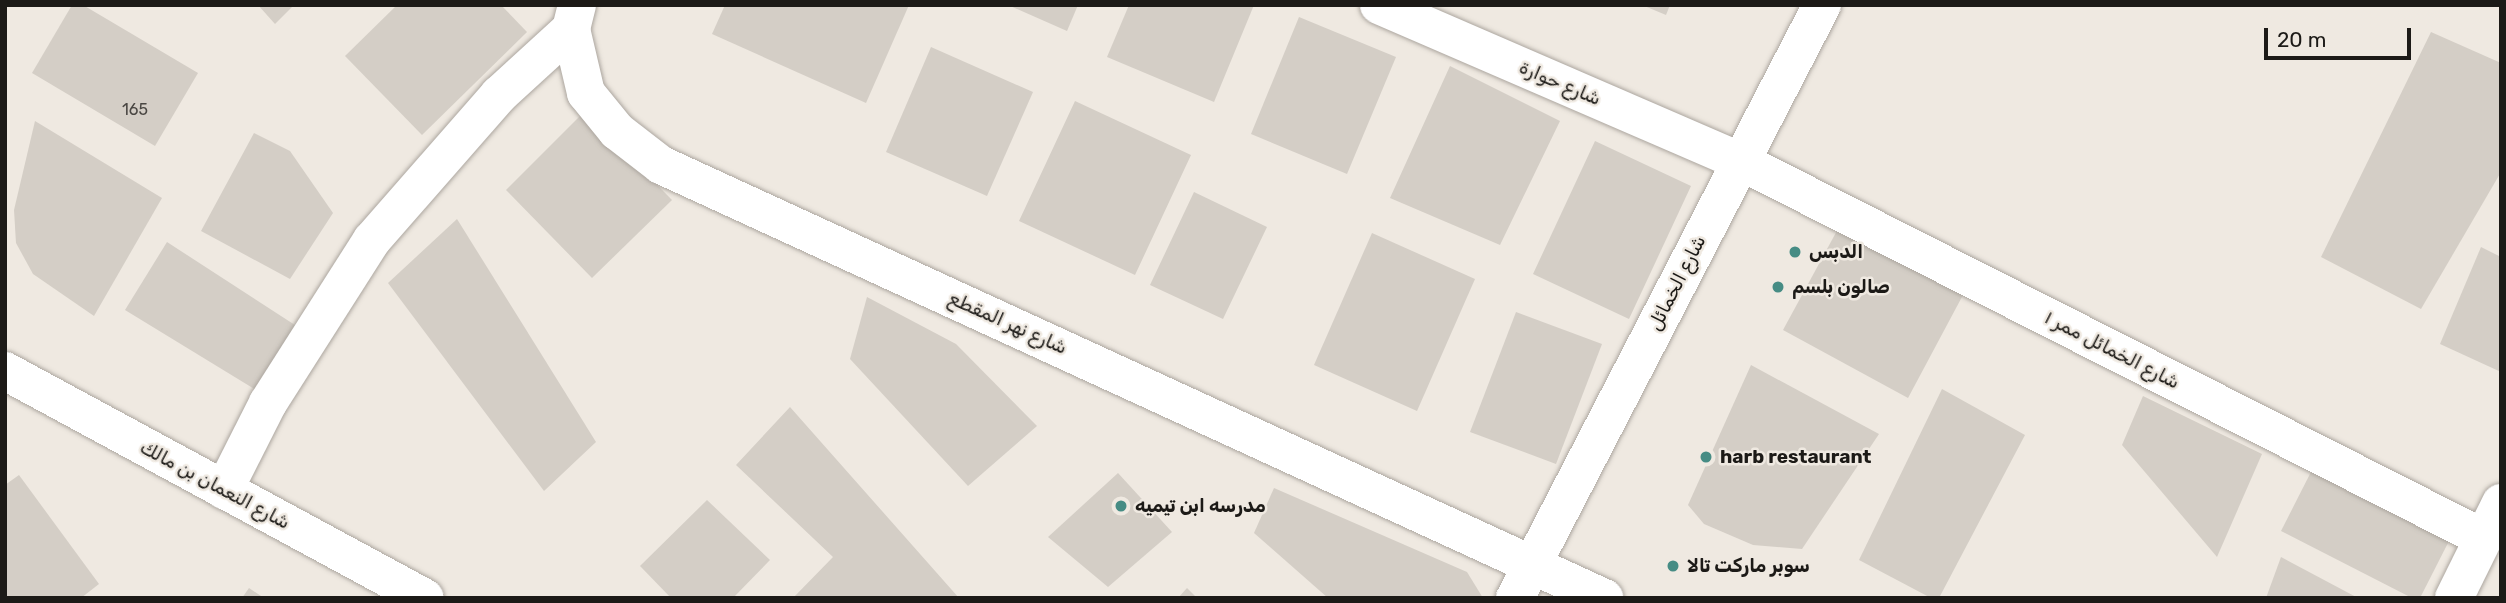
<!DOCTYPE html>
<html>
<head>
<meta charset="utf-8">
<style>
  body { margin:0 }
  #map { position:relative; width:2506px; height:603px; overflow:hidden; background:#efe9e1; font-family:Rubik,Cairo,sans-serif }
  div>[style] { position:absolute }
  .building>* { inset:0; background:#d4cec6 }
  .roads { filter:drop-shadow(0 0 2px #aca69f) drop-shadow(0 0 2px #aca69f) }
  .minor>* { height:38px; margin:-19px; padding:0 19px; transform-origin:19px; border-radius:19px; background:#fff }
  .tertiary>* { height:38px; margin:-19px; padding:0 19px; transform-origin:19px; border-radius:19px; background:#fff }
  .dots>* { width:19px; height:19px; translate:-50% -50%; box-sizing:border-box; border:4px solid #efe9e1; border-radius:50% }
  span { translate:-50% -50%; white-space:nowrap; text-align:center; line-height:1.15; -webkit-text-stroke:5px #efe9e1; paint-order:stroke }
  .number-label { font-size:16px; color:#4a4743 }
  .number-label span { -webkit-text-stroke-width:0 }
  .street-label { font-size:19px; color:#1c1a17 }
  .poi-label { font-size:19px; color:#1c1a17; font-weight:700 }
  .left { translate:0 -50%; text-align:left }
  .frame { position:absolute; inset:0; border:7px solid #1c1a17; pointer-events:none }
  .scale { position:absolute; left:2264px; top:28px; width:147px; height:32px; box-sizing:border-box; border:4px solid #1c1a17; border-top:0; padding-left:9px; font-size:21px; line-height:24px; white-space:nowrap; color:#1c1a17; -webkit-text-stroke:5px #efe9e1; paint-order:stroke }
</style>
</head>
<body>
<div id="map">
  <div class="building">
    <div style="clip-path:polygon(72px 5px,83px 5px,198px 73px,155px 146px,32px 73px)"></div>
    <div style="clip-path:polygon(258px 5px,294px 5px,275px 24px)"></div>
    <div style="clip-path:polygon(397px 5px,501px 5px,527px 32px,422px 135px,345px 56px)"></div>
    <div style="clip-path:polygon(725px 5px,909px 5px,866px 103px,712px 34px)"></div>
    <div style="clip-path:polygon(1008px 5px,1078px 5px,1067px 31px)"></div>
    <div style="clip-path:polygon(1129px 5px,1254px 5px,1214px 102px,1107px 57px)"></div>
    <div style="clip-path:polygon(1642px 5px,1670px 5px,1666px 15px)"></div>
    <div style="clip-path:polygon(1299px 17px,1396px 57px,1347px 174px,1251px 134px)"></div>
    <div style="clip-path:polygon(2431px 32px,2501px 63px,2501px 172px,2421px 309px,2321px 257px)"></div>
    <div style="clip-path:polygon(931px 47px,1033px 92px,987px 196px,886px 152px)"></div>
    <div style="clip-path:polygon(1450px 66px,1560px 121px,1500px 245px,1390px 198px)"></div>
    <div style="clip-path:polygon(1075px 101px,1191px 155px,1135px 275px,1019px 221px)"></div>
    <div style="clip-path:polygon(585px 111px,672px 200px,592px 278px,506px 190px)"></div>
    <div style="clip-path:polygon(35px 121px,162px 198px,94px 316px,33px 274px,16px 243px,14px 210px)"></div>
    <div style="clip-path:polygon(254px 133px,290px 151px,333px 213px,290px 279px,201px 231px)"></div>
    <div style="clip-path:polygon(1595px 141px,1691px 186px,1629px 319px,1533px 274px)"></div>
    <div style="clip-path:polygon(1194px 192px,1267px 227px,1223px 319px,1150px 285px)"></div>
    <div style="clip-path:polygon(457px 219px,596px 442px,544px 491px,388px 283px)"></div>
    <div style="clip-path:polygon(1839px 227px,1963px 295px,1908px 398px,1783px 330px)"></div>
    <div style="clip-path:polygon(1372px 233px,1475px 279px,1417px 411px,1314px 365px)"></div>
    <div style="clip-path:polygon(167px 242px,298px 327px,256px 390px,125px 310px)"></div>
    <div style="clip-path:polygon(2481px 247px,2501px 257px,2501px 372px,2440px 344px)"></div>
    <div style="clip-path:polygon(867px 297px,956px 344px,1037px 426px,968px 486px,850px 359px)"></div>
    <div style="clip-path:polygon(1516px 312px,1602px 344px,1556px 464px,1470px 432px)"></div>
    <div style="clip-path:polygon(1751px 365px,1879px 434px,1802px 549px,1753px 545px,1704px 524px,1688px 505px)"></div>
    <div style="clip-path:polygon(1942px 389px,2025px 435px,1939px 598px,1931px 598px,1859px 560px)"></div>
    <div style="clip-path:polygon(2143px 396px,2262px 454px,2217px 557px,2122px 445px)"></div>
    <div style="clip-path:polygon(790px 407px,959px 598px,793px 598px,833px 557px,736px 465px)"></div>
    <div style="clip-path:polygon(2313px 468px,2450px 539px,2420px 598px,2412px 598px,2281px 531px)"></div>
    <div style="clip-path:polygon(1118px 473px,1172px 532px,1108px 587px,1048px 537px)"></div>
    <div style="clip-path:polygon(19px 475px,99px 584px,81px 598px,5px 598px,5px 485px)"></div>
    <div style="clip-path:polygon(1274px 488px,1467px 572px,1483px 598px,1328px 598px,1254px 533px)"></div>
    <div style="clip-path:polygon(707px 500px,770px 560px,733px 598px,671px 598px,640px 566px)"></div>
    <div style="clip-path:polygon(2281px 557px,2358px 598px,2266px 598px)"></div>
    <div style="clip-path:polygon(249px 588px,264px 598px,242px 598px)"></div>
    <div style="clip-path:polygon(1187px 588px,1197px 598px,1178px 598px)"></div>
  </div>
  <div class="roads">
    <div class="minor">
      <div style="left:577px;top:5px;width:25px;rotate:104deg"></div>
      <div style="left:571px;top:29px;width:66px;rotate:76.8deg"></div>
      <div style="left:586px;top:93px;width:49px;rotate:50.8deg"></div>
      <div style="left:617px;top:131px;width:56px;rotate:37.7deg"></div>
      <div style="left:661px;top:165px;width:1038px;rotate:24.66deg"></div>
      <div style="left:1379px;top:5px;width:393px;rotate:23.4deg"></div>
      <div style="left:1740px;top:161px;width:833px;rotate:26.9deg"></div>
      <div style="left:224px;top:490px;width:97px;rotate:-63.2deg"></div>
      <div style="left:268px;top:403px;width:193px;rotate:-57.5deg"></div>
      <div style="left:372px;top:240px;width:193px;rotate:-48.8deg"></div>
      <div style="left:499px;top:95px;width:98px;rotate:-42.5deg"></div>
      <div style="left:1515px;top:598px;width:668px;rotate:-62.63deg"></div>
      <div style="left:2454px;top:598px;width:106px;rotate:-63.7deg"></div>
    </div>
    <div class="tertiary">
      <div style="left:5px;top:371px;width:477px;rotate:28.4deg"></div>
    </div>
  </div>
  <div class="dots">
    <div style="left:1795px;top:252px;background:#468c84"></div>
    <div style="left:1778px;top:287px;background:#468c84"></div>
    <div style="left:1706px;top:457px;background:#468c84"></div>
    <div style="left:1121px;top:506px;background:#468c84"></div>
    <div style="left:1673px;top:566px;background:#468c84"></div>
  </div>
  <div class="number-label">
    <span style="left:135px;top:110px">165</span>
  </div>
  <div class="street-label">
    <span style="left:1560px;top:83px;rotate:23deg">شارع حوارة</span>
    <span style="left:1677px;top:283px;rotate:-63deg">شارع الخمائل</span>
    <span style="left:1008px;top:323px;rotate:24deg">شارع نهر المقطع</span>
    <span style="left:2112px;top:350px;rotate:27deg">شارع الخمائل ممر ١</span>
    <span style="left:215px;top:485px;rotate:28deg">شارع النعمان بن مالك</span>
  </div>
  <div class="poi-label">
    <span class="left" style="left:1809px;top:252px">الدبس</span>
    <span class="left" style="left:1792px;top:287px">صالون بلسم</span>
    <span class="left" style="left:1720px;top:457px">harb restaurant</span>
    <span class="left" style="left:1135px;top:506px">مدرسه ابن تيميه</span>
    <span class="left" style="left:1687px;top:566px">سوبر ماركت تالا</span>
  </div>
  <div class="frame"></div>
  <div class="scale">20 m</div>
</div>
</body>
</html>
